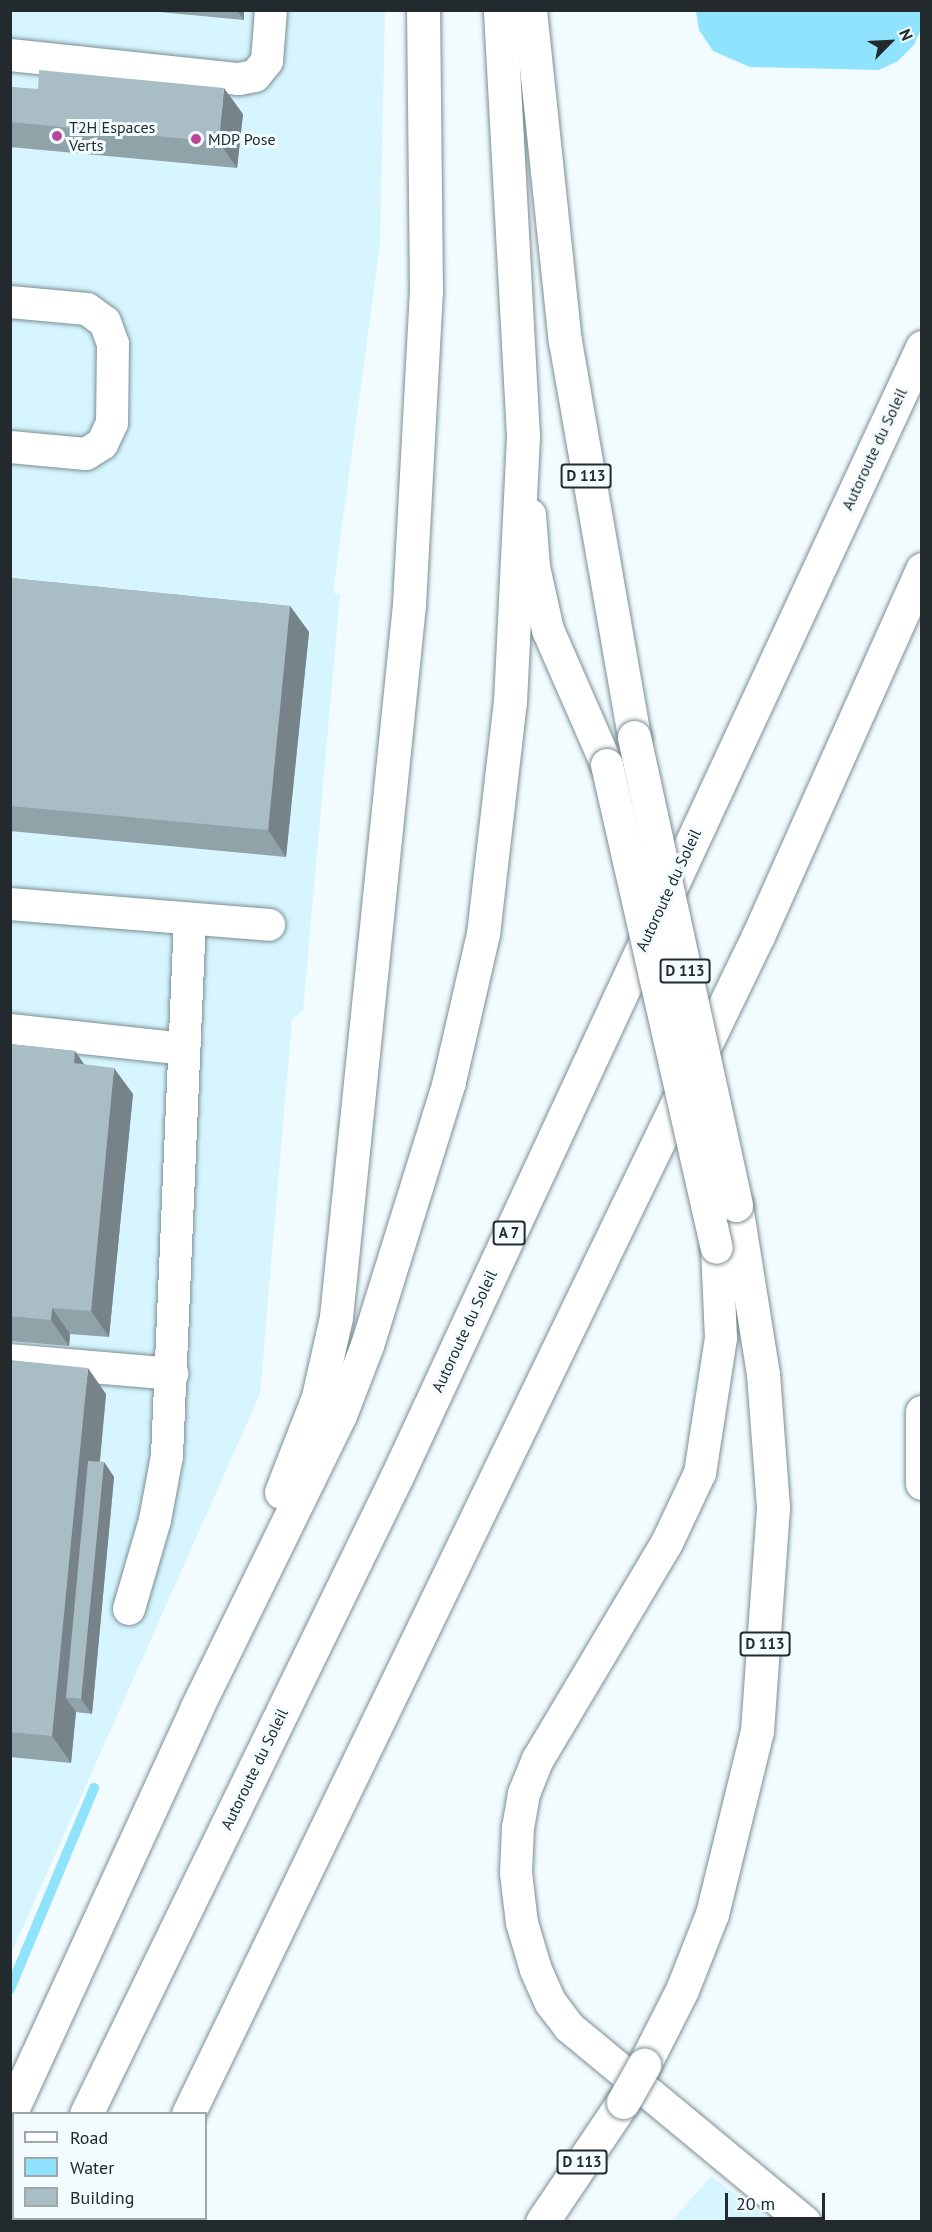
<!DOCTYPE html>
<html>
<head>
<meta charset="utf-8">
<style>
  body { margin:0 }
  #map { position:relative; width:932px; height:2232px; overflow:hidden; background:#f2fbfe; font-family:"PT Sans",sans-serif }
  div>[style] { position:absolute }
  .built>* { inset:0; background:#d6f5fe }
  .water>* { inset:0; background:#8fe3fc }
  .stream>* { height:10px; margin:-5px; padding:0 5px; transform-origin:5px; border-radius:5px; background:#8fe3fc }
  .roads { filter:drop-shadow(0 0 2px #7b8e95) drop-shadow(0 0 2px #7b8e95) }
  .minor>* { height:32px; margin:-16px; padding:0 16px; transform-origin:16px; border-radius:16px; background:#fff }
  .major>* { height:33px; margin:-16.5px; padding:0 16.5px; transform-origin:16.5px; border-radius:16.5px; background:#fff }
  .highway>* { height:33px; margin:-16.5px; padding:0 16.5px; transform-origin:16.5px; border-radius:16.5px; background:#fff }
  .bridges { filter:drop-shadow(0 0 2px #7b8e95) drop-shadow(0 0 2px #7b8e95) }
  .minor-bridge>* { height:32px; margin:-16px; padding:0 16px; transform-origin:16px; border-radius:16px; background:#fff }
  .major-bridge>* { height:33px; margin:-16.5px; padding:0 16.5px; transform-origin:16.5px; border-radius:16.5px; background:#fff }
  .wall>* { inset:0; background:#90a3a9 }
  .shaded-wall>* { inset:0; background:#768489 }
  .building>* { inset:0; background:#a8bdc4 }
  .dots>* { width:16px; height:16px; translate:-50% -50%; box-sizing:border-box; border:3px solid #f2fbfe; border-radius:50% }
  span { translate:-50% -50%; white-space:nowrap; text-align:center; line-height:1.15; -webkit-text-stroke:6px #f2fbfe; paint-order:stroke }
  .shield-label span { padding:2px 4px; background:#f2fbfe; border:2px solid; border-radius:4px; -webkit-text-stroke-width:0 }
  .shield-label { font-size:15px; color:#222a2d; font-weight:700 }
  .poi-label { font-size:16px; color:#222a2d }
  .left { translate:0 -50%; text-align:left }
  .street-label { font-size:16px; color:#222a2d }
  .frame { position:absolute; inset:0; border:12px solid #222a2d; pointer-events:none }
  .legend { position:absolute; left:12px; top:2112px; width:195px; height:108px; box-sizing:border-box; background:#f2fbfe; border:2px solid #9fa7aa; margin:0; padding:8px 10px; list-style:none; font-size:18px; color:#222a2d }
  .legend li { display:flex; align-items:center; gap:12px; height:30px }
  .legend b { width:30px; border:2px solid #9fa7aa }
  .north { position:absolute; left:860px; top:12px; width:60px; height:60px; -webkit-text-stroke:4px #f2fbfe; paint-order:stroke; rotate:66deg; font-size:16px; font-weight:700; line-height:24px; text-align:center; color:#222a2d }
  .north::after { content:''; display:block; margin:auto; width:21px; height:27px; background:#222a2d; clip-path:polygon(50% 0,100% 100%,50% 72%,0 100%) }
  .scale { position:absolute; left:725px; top:2193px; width:100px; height:27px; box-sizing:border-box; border:3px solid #222a2d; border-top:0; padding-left:8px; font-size:18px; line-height:21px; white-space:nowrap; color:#222a2d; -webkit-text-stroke:4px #f2fbfe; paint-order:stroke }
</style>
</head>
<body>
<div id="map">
  <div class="built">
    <div style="clip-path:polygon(11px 11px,385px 11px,380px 244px,333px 593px,340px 594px,303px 1011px,292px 1019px,260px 1394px,11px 1954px)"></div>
    <div style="clip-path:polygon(711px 2176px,771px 2221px,672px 2221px)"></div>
  </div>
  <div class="water">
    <div style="clip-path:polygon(696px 11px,921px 11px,921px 29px,914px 45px,898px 61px,879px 70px,750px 67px,713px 51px,699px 30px)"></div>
  </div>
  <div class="stream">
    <div style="left:10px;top:1989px;width:218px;rotate:-67.3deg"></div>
  </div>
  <div class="roads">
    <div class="minor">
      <div style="left:10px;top:55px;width:230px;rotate:6deg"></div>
      <div style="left:239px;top:79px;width:16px;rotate:-11deg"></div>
      <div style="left:255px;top:76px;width:19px;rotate:-51deg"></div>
      <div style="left:267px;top:61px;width:51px;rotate:-85.5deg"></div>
      <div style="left:10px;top:302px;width:77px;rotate:5.2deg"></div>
      <div style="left:87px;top:309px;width:22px;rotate:36deg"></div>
      <div style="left:105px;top:322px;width:23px;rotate:70deg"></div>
      <div style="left:113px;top:344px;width:79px;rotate:90.7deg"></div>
      <div style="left:112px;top:423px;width:23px;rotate:115deg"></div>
      <div style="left:102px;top:444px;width:19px;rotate:148deg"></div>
      <div style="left:86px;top:454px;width:76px;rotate:-174.7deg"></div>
      <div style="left:530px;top:515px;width:52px;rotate:85.6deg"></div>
      <div style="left:534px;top:567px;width:65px;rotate:77.5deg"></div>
      <div style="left:548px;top:630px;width:147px;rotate:66.4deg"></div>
      <div style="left:10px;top:904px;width:260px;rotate:4.6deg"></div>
      <div style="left:10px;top:1030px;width:175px;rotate:6.2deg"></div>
      <div style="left:717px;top:1248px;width:90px;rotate:87.5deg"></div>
      <div style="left:721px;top:1338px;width:137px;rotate:98.8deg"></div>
      <div style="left:700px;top:1473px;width:77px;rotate:115.2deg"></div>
      <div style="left:667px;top:1543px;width:252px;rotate:120.8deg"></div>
      <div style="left:538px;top:1759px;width:38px;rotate:112deg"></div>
      <div style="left:524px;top:1794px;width:34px;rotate:100deg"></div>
      <div style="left:518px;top:1827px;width:46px;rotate:92.5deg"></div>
      <div style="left:516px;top:1873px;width:50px;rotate:83.2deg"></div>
      <div style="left:522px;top:1923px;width:49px;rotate:73.4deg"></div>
      <div style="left:536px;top:1970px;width:36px;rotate:66deg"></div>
      <div style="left:551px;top:2003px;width:30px;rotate:53deg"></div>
      <div style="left:569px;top:2027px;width:306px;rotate:39.6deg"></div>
      <div style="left:10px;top:1360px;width:163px;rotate:4.9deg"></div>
      <div style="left:922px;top:1412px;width:72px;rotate:90deg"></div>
      <div style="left:129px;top:1609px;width:93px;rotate:-73.7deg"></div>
      <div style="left:155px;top:1520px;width:65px;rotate:-79.4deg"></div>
      <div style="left:167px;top:1456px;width:537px;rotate:-87.55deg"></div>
    </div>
    <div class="major">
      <div style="left:530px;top:10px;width:333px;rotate:84deg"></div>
      <div style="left:565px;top:341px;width:402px;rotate:80.1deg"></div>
      <div style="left:281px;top:1492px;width:102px;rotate:-68.7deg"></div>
      <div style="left:318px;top:1397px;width:82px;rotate:-77.3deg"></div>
      <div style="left:336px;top:1317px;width:717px;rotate:-84.15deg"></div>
      <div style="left:409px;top:604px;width:312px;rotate:-86.9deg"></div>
      <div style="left:426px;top:292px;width:282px;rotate:-90.6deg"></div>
      <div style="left:196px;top:1709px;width:327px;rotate:-63.9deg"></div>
      <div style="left:340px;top:1415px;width:75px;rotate:-68.9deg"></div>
      <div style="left:367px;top:1345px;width:276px;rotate:-72.7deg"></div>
      <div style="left:449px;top:1081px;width:151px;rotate:-77deg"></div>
      <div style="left:483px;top:934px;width:234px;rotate:-83.4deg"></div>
      <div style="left:510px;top:702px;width:266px;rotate:-87.2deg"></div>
      <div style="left:523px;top:436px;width:427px;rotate:-93.1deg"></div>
      <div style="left:644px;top:2065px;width:84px;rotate:-63.1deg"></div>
      <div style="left:682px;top:1990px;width:82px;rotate:-68.5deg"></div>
      <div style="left:712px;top:1914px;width:188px;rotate:-76.2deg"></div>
      <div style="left:757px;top:1731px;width:225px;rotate:-85.9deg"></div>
      <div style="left:773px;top:1507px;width:133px;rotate:-94.3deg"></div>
      <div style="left:763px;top:1374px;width:171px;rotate:-99.1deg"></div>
      <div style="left:542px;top:2222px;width:145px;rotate:-56deg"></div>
    </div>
    <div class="highway">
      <div style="left:10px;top:2114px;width:446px;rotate:-65.3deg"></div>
      <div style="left:86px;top:2114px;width:710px;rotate:-64.01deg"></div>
      <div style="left:397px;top:1476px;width:1245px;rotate:-65.06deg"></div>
      <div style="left:188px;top:2114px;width:1309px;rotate:-64.18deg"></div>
      <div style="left:758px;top:936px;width:402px;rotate:-65.9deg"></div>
      <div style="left:34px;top:2222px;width:4px;rotate:-76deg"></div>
      <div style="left:135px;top:2222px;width:4px;rotate:-76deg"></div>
    </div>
  </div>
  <div class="bridges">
    <div class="minor-bridge">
      <div style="left:607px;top:765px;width:495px;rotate:77.2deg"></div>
    </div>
    <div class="major-bridge">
      <div style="left:634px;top:737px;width:479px;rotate:77.7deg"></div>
      <div style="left:623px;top:2102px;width:43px;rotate:-60.4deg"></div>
    </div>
  </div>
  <div class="wall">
    <div style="clip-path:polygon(138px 10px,244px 10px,244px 20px)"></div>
    <div style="clip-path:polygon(10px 87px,243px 114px,237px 168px,10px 147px)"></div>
    <div style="clip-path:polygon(10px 578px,290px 606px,309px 632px,286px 857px,10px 831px)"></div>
    <div style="clip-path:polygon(10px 1044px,75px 1051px,84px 1064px,133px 1094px,109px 1337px,70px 1334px,69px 1346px,10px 1341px)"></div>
    <div style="clip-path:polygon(10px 1360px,106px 1394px,100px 1462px,104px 1462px,114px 1477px,92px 1714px,76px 1712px,71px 1763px,10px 1757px)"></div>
  </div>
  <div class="shaded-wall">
    <div style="clip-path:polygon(237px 10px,244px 10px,244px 20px)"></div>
    <div style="clip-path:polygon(224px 88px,243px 114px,237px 168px,219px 142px)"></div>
    <div style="clip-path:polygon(290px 606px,309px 632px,286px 857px,268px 830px)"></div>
    <div style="clip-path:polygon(75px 1051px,93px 1078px,74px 1063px)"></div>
    <div style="clip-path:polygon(114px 1068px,133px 1094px,109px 1337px,91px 1311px)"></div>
    <div style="clip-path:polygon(52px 1308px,70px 1334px,69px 1346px,51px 1320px)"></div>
    <div style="clip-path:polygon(88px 1368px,106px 1394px,77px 1699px,66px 1698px,76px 1712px,71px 1763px,52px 1736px)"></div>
    <div style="clip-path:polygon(104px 1462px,114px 1477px,92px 1714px,81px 1699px)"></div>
  </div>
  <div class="building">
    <div style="clip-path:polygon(39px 70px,224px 88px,219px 142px,10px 122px,10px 87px,38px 89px)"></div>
    <div style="clip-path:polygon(10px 578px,290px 606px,268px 830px,10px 806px)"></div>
    <div style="clip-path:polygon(10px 1044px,75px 1051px,74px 1063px,114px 1068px,91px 1311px,52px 1308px,51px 1320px,10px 1316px)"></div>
    <div style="clip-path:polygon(10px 1360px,88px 1368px,52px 1736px,10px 1732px)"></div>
    <div style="clip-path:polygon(88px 1461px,104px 1462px,81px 1699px,66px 1698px)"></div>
  </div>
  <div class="dots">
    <div style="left:57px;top:136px;background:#bc459a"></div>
    <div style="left:196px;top:139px;background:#bc459a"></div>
  </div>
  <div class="shield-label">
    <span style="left:586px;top:476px">D 113</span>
    <span style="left:685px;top:971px">D 113</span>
    <span style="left:509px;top:1233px">A 7</span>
    <span style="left:765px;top:1644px">D 113</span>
    <span style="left:582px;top:2162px">D 113</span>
  </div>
  <div class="poi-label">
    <span class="left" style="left:69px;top:136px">T2H Espaces<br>Verts</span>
    <span class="left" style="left:208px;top:139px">MDP Pose</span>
  </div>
  <div class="street-label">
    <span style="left:874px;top:449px;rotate:-65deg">Autoroute du Soleil</span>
    <span style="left:668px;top:890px;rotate:-65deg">Autoroute du Soleil</span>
    <span style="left:464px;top:1331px;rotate:-65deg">Autoroute du Soleil</span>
    <span style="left:254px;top:1769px;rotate:-64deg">Autoroute du Soleil</span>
  </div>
  <div class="frame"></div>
  <ul class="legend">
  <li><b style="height:8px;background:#fff"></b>Road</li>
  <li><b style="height:16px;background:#8fe3fc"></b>Water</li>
  <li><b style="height:16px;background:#a8bdc4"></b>Building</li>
  </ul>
  <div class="north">N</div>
  <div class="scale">20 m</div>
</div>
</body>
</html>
